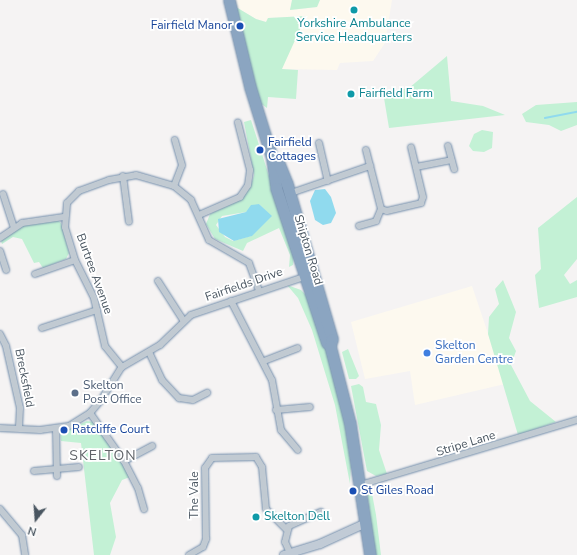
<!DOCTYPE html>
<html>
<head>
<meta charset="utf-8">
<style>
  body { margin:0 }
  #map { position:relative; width:577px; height:555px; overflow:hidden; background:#f5f3f3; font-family:"Nunito Sans",sans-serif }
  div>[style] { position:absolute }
  .commercial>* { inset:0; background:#fdf9ef }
  .green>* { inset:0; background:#c3f1d5 }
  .water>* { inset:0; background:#90daee }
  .stream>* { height:1.5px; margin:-0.75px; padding:0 0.75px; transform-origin:0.75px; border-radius:0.75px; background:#90daee }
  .roads { filter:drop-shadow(0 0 1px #7690ad) drop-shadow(0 0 1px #7690ad) }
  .street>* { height:6px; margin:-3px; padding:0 3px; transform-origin:3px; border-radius:3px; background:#c1cad2 }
  .secondary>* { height:8px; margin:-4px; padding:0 4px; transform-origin:4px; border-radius:4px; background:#c1cbd6 }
  .highway>* { height:11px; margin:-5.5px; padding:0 5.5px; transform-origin:5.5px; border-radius:5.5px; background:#8ba5c1 }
  .dots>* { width:11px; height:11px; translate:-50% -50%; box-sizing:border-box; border:2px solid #fff; border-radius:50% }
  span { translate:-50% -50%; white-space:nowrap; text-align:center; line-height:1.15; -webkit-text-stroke:3.5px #fff; paint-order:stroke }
  .culture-label { font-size:12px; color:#0d838f }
  .left { translate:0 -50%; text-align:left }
  .transit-label { font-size:12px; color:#164399 }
  .right { translate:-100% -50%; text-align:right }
  .street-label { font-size:12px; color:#4a5661 }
  .shop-label { font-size:12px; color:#366cbe }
  .service-label { font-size:12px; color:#4e5e75 }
  .quarter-label { font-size:14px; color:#5f6368; letter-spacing:1px }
  .north { position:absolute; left:16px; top:499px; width:40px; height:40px; -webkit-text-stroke:3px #fff; paint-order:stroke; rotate:197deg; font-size:11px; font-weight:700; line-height:16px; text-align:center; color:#4a5661 }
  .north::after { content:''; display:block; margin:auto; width:14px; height:18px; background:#4a5661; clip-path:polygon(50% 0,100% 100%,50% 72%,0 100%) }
</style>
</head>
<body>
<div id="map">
  <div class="commercial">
    <div style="clip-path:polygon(233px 0,292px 0,290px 10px,317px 7px,320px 0,392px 0,385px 43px,373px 61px,340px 63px,337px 70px,281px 69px,306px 16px,268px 18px,267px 22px,256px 19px,236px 7px)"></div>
    <div style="clip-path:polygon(472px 286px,505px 384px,415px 405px,410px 371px,365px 379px,351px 322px)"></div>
  </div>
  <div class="green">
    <div style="clip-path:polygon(292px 0,320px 0,317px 7px,290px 10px)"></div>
    <div style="clip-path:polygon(236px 7px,256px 19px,266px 22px,268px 18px,306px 16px,282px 69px,298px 70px,296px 99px,268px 97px,267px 108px,260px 103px)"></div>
    <div style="clip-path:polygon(447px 56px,451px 101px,483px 106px,505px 115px,389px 128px,383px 92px,409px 88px)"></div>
    <div style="clip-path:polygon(577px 102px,577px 125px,561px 131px,549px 125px,526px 122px,522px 114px,536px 105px)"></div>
    <div style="clip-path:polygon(evenodd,251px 120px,294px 254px,293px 265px,289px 267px,290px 255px,279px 228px,247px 243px,243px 251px,215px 239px,206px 224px,210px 214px,239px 200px,250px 188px,254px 175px,244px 122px,251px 120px,259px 204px,271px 216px,251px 236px,233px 241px,225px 237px,216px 225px,222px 216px,246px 212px,259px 204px)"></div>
    <div style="clip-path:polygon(482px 130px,493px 132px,492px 148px,484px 152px,473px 151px,469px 146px,474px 134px)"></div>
    <div style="clip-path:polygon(577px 197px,577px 259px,564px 275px,570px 284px,577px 280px,577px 297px,539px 308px,535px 275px,541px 269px,538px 228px)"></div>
    <div style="clip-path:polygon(57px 220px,61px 223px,69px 253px,66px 259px,43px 268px,39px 262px,34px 263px,22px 239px,13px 237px,2px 244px,1px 241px,19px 227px,34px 222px)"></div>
    <div style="clip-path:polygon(503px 280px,516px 312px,509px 338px,516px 351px,511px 365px,530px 401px,556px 422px,518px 435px,488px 334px,489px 317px,499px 304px,495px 289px)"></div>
    <div style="clip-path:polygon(287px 285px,301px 290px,307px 296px,323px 339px,342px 405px,351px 466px,350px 484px,335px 405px,312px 330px,298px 298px)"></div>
    <div style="clip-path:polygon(348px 349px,359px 376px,356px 379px,349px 379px,342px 352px)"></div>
    <div style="clip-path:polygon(359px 384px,363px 387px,366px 402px,376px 404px,381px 425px,379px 450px,387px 474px,376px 476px,367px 471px,351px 386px)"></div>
    <div style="clip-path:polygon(87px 421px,94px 422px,106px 434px,130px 477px,122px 480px,110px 503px,116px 537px,110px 555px,94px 555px,81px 443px,61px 441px,60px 433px)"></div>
    <div style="clip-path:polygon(371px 488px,376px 515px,381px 555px,375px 555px,367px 491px)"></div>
  </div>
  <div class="water">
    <div style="clip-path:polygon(325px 189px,331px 197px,336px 213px,331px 223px,323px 225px,315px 220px,310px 201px,315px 190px)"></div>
    <div style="clip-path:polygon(259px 204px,272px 216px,252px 236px,234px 241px,219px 232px,218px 219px,246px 212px,251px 205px)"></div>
  </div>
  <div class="stream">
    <div style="left:545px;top:118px;width:33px;rotate:-11deg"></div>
  </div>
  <div class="roads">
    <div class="street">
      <div style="left:319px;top:143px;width:39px;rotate:77deg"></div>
      <div style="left:448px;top:146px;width:24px;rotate:75deg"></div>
      <div style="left:366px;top:150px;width:61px;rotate:75.7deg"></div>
      <div style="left:416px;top:167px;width:36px;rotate:-11deg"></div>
      <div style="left:123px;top:176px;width:46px;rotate:82.6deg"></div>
      <div style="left:174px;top:186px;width:22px;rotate:-69deg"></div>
      <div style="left:182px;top:165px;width:26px;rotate:-106deg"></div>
      <div style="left:3px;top:194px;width:35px;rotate:72deg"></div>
      <div style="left:288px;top:194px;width:87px;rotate:-18.9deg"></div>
      <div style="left:381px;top:209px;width:6px;rotate:18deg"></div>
      <div style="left:387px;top:211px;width:35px;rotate:-13deg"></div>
      <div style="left:421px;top:203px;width:6px;rotate:-72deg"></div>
      <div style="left:423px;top:197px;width:51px;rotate:-103.5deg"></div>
      <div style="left:199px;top:215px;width:45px;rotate:-23.7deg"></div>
      <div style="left:240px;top:197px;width:14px;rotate:-56deg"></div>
      <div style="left:248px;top:185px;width:15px;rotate:-82deg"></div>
      <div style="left:250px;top:170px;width:49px;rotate:-104.3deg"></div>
      <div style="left:359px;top:226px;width:18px;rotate:-16deg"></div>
      <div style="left:376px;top:221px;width:13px;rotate:-67deg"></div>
      <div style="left:0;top:238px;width:27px;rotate:-34deg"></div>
      <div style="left:22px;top:223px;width:42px;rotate:-8.1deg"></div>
      <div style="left:0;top:251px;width:20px;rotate:72deg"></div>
      <div style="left:35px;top:274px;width:42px;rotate:-19.3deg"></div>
      <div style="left:158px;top:281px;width:46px;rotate:57.3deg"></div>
      <div style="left:231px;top:301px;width:89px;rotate:62.6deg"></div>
      <div style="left:272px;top:380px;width:51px;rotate:79.8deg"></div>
      <div style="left:281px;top:430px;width:26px;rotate:50deg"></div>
      <div style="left:42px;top:328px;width:58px;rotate:-18.1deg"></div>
      <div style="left:0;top:334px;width:13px;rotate:63deg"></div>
      <div style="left:6px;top:346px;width:64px;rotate:77.3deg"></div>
      <div style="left:20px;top:408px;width:20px;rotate:93deg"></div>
      <div style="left:149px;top:352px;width:31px;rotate:65deg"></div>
      <div style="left:162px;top:380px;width:25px;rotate:47deg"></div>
      <div style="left:179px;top:398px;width:14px;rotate:8deg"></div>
      <div style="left:193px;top:400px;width:16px;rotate:-27deg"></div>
      <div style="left:264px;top:361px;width:36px;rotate:-21deg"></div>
      <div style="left:122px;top:367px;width:27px;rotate:-129deg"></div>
      <div style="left:105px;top:346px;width:49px;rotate:-102.9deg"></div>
      <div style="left:94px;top:298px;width:42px;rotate:-116.6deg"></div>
      <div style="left:75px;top:260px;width:34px;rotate:-107deg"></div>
      <div style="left:65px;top:227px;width:24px;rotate:-85deg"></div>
      <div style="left:67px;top:203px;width:17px;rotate:-45deg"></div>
      <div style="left:79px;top:191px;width:32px;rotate:-20deg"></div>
      <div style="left:109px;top:180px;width:27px;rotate:-10deg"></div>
      <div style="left:136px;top:175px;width:40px;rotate:16deg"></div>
      <div style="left:174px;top:186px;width:22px;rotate:39deg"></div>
      <div style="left:191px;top:200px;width:44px;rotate:65.8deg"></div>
      <div style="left:209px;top:240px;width:46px;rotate:29.9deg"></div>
      <div style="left:249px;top:263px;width:30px;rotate:70deg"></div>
      <div style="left:276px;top:410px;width:34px;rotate:-5deg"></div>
      <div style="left:90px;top:413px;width:59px;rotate:54.7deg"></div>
      <div style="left:124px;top:461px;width:30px;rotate:63deg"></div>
      <div style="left:138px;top:488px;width:22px;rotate:74deg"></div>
      <div style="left:0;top:428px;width:40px;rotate:2.9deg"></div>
      <div style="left:40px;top:430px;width:29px;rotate:-8deg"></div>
      <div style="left:69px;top:426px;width:25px;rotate:-32deg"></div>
      <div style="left:90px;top:413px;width:17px;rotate:-50deg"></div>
      <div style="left:101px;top:400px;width:39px;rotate:-58deg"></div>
      <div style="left:122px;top:367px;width:44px;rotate:-30.1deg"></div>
      <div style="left:160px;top:345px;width:43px;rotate:-44.1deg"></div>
      <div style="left:191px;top:315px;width:122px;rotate:-18.6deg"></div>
      <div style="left:56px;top:429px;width:47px;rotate:88.8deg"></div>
      <div style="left:124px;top:461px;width:32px;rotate:-28deg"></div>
      <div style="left:34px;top:471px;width:45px;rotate:-5.1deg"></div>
      <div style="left:360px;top:485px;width:227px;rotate:-16.7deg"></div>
      <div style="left:0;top:509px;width:34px;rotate:50deg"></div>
      <div style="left:22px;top:535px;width:20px;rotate:81deg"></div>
      <div style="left:290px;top:553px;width:12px;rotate:-114deg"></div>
      <div style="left:285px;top:542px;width:16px;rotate:-76deg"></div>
      <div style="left:289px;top:526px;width:35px;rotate:-24deg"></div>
      <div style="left:189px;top:555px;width:16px;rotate:-30deg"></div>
      <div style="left:203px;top:547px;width:9px;rotate:-69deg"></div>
      <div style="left:206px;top:539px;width:71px;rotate:-90.8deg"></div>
      <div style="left:205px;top:468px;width:12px;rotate:-55deg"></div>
      <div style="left:212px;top:458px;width:44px;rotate:-1.3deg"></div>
      <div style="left:256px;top:457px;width:12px;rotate:59deg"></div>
      <div style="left:262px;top:467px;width:42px;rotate:84.6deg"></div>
      <div style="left:266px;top:509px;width:30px;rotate:45deg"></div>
    </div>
    <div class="secondary">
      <div style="left:284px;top:555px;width:38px;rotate:-17deg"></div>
      <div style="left:320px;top:544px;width:51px;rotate:-24.5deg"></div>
    </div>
    <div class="highway">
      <div style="left:229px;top:0;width:89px;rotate:76.4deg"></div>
      <div style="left:250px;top:87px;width:74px;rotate:72.8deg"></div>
      <div style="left:272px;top:158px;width:30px;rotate:82deg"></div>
      <div style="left:276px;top:188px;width:163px;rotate:71.8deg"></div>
      <div style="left:272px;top:158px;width:9px;rotate:41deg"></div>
      <div style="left:279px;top:164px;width:22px;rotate:68deg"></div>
      <div style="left:287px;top:184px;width:161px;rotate:73.8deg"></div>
      <div style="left:332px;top:339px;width:7px;rotate:106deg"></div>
      <div style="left:330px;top:346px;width:81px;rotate:75.6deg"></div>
      <div style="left:350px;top:424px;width:133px;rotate:81.3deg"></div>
    </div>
  </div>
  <div class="dots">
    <div style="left:354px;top:10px;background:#0f9aa8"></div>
    <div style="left:240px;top:26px;background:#1a4fb4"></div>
    <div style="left:351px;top:94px;background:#0f9aa8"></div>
    <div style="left:260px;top:150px;background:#1a4fb4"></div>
    <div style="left:427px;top:353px;background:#3f7fe0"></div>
    <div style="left:75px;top:393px;background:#5c6f8a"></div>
    <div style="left:64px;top:430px;background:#1a4fb4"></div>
    <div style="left:353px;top:491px;background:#1a4fb4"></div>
    <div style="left:256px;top:517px;background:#0f9aa8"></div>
  </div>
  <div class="culture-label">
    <span style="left:354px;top:31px">Yorkshire Ambulance<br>Service Headquarters</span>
    <span class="left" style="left:359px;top:94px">Fairfield Farm</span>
    <span class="left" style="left:264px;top:517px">Skelton Dell</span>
  </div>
  <div class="transit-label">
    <span class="right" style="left:232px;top:26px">Fairfield Manor</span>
    <span class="left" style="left:268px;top:150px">Fairfield<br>Cottages</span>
    <span class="left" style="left:72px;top:430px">Ratcliffe Court</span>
    <span class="left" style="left:361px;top:491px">St Giles Road</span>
  </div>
  <div class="street-label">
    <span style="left:308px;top:250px;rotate:73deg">Shipton Road</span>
    <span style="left:94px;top:274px;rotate:70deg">Burtree Avenue</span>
    <span style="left:244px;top:285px;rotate:-19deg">Fairfields Drive</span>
    <span style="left:24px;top:378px;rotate:79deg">Brecksfield</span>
    <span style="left:466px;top:444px;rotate:-17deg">Stripe Lane</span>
    <span style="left:195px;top:495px;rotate:-90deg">The Vale</span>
  </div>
  <div class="shop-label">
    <span class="left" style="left:435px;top:353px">Skelton<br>Garden Centre</span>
  </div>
  <div class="service-label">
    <span class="left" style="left:83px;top:393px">Skelton<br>Post Office</span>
  </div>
  <div class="quarter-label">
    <span style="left:103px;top:456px">SKELTON</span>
  </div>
  <div class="north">N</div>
</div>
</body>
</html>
